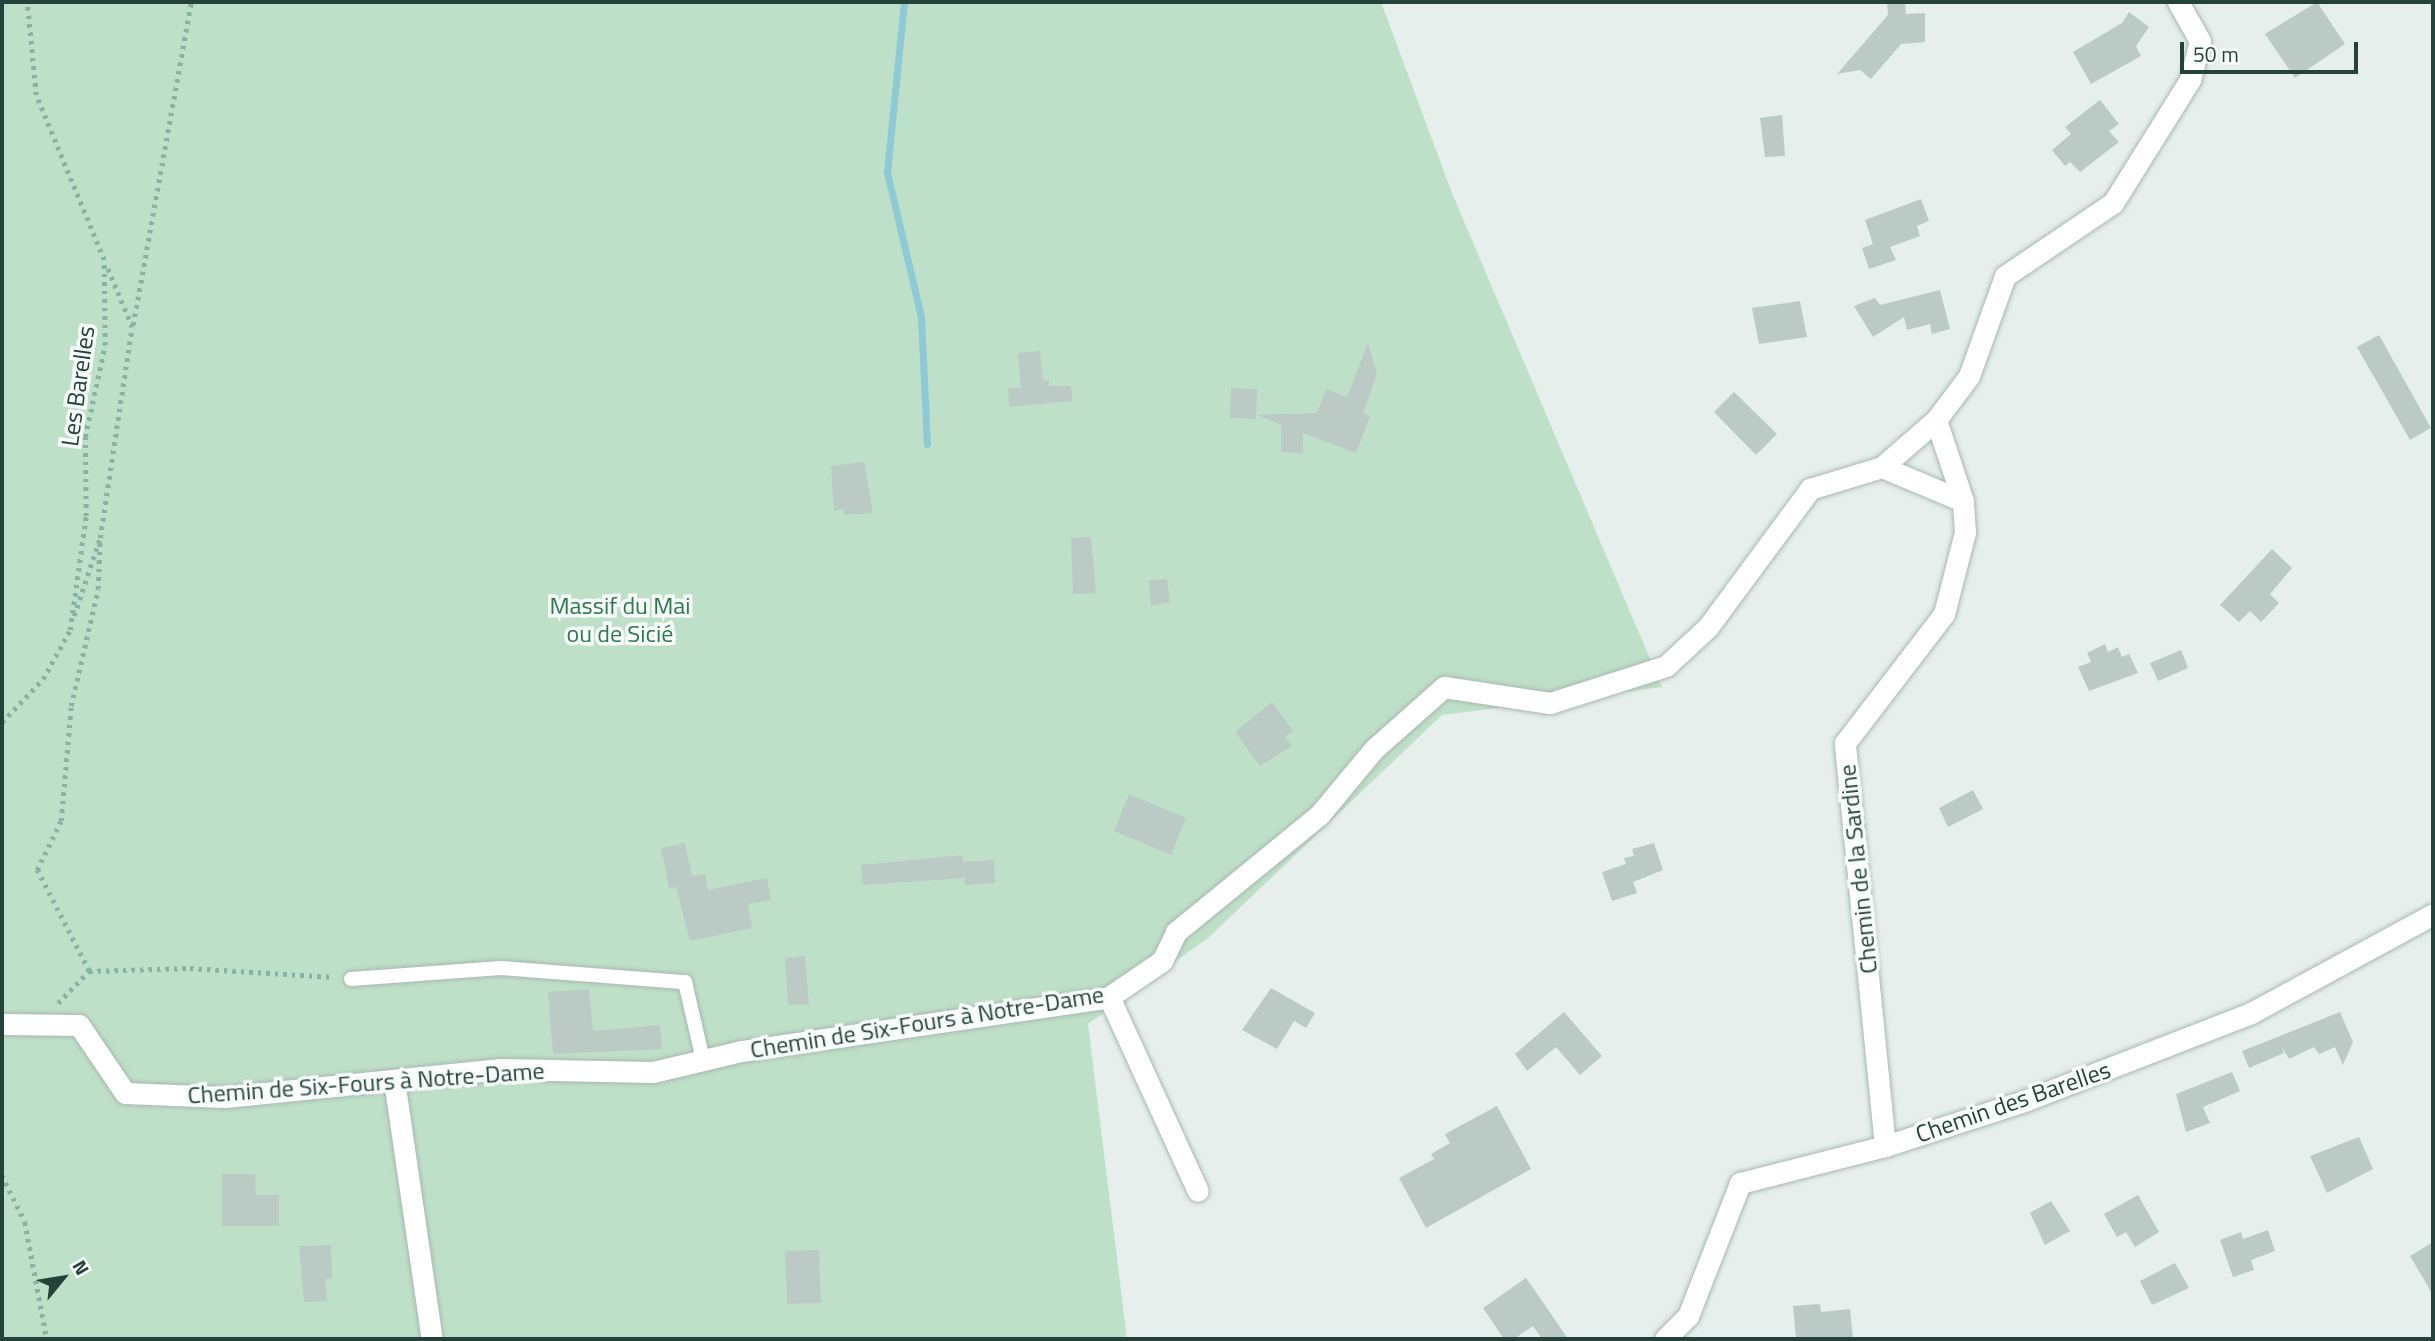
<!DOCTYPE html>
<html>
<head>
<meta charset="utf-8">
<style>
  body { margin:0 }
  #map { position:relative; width:2435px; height:1341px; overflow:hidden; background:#e6efeb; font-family:"Titillium Web",sans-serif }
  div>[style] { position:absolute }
  .green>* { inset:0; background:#bfe0c8 }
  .stream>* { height:7px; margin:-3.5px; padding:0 3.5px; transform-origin:3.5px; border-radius:3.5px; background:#8ec9d4 }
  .building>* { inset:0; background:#bbcac4 }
  .path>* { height:4.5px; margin-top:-2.25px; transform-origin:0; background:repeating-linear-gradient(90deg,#86b3a5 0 3.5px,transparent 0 8.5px) }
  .roads { filter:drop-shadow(0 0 2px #a8b8b2) drop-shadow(0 0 2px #a8b8b2) }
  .service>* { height:14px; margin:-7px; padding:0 7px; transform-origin:7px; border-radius:7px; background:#fff }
  .minor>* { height:21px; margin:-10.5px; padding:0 10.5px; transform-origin:10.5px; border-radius:10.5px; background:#fff }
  span { translate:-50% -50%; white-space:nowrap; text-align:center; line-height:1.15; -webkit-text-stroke:7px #f7fbf9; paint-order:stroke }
  .street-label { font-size:24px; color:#24423a }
  .park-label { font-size:24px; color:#2d7a4b }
  .frame { position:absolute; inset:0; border:4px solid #24423a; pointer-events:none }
  .north { position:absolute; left:28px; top:1243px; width:70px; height:70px; -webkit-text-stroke:5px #f7fbf9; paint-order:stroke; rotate:60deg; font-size:19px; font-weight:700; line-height:28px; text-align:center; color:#24423a }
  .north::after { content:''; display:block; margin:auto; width:24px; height:32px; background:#24423a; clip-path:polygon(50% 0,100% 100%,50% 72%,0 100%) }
  .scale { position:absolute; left:2180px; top:42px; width:178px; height:32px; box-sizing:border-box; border:4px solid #24423a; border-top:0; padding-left:9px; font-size:21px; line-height:24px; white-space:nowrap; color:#24423a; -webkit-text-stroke:5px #f7fbf9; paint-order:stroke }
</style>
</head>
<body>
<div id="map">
  <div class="green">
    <div style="clip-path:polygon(2px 2px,1381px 2px,1452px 193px,1662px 687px,1442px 715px,1208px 938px,1088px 1024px,1127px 1339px,2px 1339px)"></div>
  </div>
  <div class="stream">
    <div style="left:904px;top:2px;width:171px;rotate:95.7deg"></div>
    <div style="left:887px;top:172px;width:149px;rotate:76.8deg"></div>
    <div style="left:921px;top:317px;width:127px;rotate:87.3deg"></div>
  </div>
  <div class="building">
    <div style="clip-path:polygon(1887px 2px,1905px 2px,1906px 14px,1925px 13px,1925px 42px,1901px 44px,1871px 79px,1860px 70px,1837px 74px,1888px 15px)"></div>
    <div style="clip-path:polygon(2317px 2px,2345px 44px,2295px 78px,2265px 34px)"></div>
    <div style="clip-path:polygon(2129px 12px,2149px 27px,2136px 46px,2141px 56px,2091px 84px,2073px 52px,2122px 23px)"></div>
    <div style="clip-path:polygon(2100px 100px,2119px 124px,2109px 131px,2119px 142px,2080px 172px,2070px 162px,2065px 166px,2052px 150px,2071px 134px,2065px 127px)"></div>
    <div style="clip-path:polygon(1782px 115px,1785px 156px,1765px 157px,1760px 118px)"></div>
    <div style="clip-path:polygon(1921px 199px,1929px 221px,1917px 226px,1920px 236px,1890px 247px,1896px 260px,1869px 269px,1862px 248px,1873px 244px,1865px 220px)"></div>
    <div style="clip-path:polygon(1940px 290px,1950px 329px,1932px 334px,1930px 324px,1907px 330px,1904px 317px,1873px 337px,1854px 306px,1875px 298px,1880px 305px)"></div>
    <div style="clip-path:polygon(1800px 301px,1807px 337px,1759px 344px,1752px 308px)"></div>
    <div style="clip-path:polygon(2379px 335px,2431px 428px,2410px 440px,2357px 347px)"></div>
    <div style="clip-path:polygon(1368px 343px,1377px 374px,1363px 413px,1370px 416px,1356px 453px,1303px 433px,1303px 453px,1281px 452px,1281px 425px,1257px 415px,1317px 413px,1326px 389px,1347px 397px)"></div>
    <div style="clip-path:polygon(1040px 351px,1043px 381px,1049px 380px,1049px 386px,1071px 386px,1072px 401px,1009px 407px,1008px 388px,1021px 388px,1018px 353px)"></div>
    <div style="clip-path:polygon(1231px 388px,1257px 389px,1256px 419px,1230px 418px)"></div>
    <div style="clip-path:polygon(1734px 392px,1777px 434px,1756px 455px,1714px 412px)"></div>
    <div style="clip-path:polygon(864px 462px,873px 513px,844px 515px,843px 509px,834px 511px,831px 466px)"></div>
    <div style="clip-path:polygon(1091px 537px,1096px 593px,1073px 594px,1071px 538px)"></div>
    <div style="clip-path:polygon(2272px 549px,2292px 568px,2270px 594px,2279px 603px,2261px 622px,2250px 611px,2239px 622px,2220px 605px)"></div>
    <div style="clip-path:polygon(1167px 579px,1170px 602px,1151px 606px,1149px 580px)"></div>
    <div style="clip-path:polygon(2105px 644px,2108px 652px,2118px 647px,2122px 657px,2129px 654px,2138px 673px,2089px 691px,2078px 667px,2091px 662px,2087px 653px)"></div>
    <div style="clip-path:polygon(2181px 650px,2188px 668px,2158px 681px,2150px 663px)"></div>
    <div style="clip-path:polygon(1272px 702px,1293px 731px,1285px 737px,1292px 746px,1260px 766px,1235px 732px)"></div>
    <div style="clip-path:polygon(1973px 790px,1983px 809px,1948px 827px,1939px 808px)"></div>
    <div style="clip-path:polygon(1129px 794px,1186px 818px,1171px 855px,1114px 831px)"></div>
    <div style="clip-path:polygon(685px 843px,692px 876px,705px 874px,708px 890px,767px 878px,771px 900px,748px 904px,752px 928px,690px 941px,676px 887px,669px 888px,661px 848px)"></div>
    <div style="clip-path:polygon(1654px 843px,1663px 870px,1633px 882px,1637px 893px,1612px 901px,1602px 872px,1626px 864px,1624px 858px,1634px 856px,1632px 849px)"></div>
    <div style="clip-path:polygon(963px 855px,963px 862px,994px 860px,995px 883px,965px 885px,964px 872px,964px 878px,863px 885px,861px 865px)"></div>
    <div style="clip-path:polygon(805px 956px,809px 1004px,788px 1005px,785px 958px)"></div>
    <div style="clip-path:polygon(1271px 988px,1315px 1013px,1306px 1028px,1294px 1021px,1277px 1049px,1242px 1030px)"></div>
    <div style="clip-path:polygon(589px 989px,593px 1031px,660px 1025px,662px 1049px,553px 1054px,548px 992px)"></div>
    <div style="clip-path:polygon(1564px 1012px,1602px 1056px,1580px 1075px,1556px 1047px,1527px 1071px,1515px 1054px)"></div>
    <div style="clip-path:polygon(2340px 1012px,2353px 1042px,2343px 1065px,2335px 1047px,2319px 1054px,2314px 1047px,2289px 1059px,2281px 1045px,2284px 1053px,2249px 1068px,2242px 1051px)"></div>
    <div style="clip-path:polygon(2232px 1072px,2240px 1091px,2203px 1107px,2210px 1123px,2186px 1132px,2176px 1094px)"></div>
    <div style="clip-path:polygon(1497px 1106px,1531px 1169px,1426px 1228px,1399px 1178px,1434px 1159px,1431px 1154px,1450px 1143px,1445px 1134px)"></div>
    <div style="clip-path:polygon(2359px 1137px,2373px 1169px,2327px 1193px,2310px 1156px)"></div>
    <div style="clip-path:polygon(222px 1174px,255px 1174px,256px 1195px,279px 1195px,279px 1226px,222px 1226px)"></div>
    <div style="clip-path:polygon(2138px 1195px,2159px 1232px,2135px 1247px,2126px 1232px,2117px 1237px,2104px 1214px)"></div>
    <div style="clip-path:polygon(2051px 1201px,2070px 1231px,2045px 1245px,2030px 1213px)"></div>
    <div style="clip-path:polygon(2268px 1230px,2275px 1251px,2251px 1260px,2254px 1270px,2233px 1277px,2220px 1240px,2241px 1232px,2243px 1239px)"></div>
    <div style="clip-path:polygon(2433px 1242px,2433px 1295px,2410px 1256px)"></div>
    <div style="clip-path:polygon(331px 1245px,332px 1279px,325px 1279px,327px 1301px,304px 1302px,299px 1246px)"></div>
    <div style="clip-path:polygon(819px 1250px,821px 1303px,787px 1304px,785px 1251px)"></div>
    <div style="clip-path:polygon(2175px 1263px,2189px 1288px,2152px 1305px,2140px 1281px)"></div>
    <div style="clip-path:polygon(1526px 1278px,1538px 1295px,1568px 1339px,1542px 1339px,1533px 1326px,1514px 1339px,1504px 1339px,1483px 1308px)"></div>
    <div style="clip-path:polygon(1820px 1304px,1821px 1312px,1850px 1309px,1853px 1339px,1796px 1339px,1793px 1306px)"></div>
  </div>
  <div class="path">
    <div style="left:133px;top:325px;width:328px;rotate:-79.8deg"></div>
    <div style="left:74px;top:616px;width:82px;rotate:-71.6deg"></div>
    <div style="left:100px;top:538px;width:213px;rotate:-81.4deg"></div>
    <div style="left:132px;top:327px;width:67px;rotate:-112.8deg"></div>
    <div style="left:2px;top:722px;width:59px;rotate:-46.4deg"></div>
    <div style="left:43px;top:679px;width:56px;rotate:-61.1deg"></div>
    <div style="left:70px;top:630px;width:115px;rotate:-82deg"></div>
    <div style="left:86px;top:516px;width:79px;rotate:-90.7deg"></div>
    <div style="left:85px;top:437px;width:94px;rotate:-77.7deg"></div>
    <div style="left:105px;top:345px;width:85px;rotate:-90.7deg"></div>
    <div style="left:104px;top:260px;width:178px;rotate:-112.4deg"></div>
    <div style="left:36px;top:95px;width:93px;rotate:-95.5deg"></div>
    <div style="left:89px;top:971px;width:101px;rotate:-1.7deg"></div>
    <div style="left:190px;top:968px;width:143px;rotate:3.6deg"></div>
    <div style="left:58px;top:1003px;width:45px;rotate:-45.9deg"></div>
    <div style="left:89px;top:971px;width:114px;rotate:-117.2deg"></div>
    <div style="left:37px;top:870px;width:55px;rotate:-63.9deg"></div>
    <div style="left:61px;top:821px;width:115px;rotate:-85deg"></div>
    <div style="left:71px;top:706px;width:120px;rotate:-77deg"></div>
    <div style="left:98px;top:589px;width:51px;rotate:-87.8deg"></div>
    <div style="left:2px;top:1175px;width:52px;rotate:63.9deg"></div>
    <div style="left:25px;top:1222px;width:119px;rotate:79.4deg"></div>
  </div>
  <div class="roads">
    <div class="service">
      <div style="left:351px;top:979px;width:150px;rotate:-4.2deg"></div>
      <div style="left:501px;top:968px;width:185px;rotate:4.4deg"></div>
      <div style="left:685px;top:982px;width:80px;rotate:77deg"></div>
    </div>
    <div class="minor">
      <div style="left:1936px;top:420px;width:55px;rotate:-53.1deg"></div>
      <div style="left:1969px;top:376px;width:106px;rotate:-70.2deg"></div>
      <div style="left:2005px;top:276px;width:130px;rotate:-34.1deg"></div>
      <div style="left:2113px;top:203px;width:145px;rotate:-58deg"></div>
      <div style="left:2190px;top:80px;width:40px;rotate:-75.6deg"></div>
      <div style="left:2200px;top:41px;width:45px;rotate:-119.4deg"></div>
      <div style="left:1109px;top:997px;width:213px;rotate:65.4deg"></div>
      <div style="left:2px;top:1024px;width:77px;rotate:0.7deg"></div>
      <div style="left:79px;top:1025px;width:82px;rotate:55.9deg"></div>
      <div style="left:125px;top:1093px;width:100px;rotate:2.3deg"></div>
      <div style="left:225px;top:1097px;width:277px;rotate:-5.8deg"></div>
      <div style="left:501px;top:1069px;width:152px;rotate:1.1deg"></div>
      <div style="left:653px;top:1072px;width:90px;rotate:-13.4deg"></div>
      <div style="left:741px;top:1051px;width:372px;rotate:-8.3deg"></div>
      <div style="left:1109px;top:997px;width:64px;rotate:-34.2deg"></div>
      <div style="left:1162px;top:961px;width:32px;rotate:-64deg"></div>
      <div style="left:1176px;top:932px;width:186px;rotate:-39.3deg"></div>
      <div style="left:1320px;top:814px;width:85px;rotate:-50.3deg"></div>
      <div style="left:1374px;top:749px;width:94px;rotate:-41.5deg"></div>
      <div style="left:1444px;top:687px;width:107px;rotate:8.6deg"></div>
      <div style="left:1550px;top:703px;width:122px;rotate:-17.7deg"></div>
      <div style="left:1666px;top:666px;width:57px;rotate:-42.9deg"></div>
      <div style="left:1708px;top:627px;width:172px;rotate:-53.5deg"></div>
      <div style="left:1810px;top:489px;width:75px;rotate:-17deg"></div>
      <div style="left:394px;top:1080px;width:262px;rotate:81.7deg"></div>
      <div style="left:1885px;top:1146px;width:405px;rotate:-95.7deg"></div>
      <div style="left:1845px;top:743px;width:163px;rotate:-52.5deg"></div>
      <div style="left:1944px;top:614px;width:85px;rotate:-75.6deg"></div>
      <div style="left:1965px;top:532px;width:31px;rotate:-94deg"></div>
      <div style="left:1963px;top:501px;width:85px;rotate:-108.4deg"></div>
      <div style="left:1936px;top:420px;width:72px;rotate:139deg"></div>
      <div style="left:1882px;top:467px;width:88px;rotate:22.8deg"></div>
      <div style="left:1665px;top:1339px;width:33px;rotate:-45deg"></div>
      <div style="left:1688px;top:1316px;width:143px;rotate:-68.6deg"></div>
      <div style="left:1740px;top:1183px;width:150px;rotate:-14.3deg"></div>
      <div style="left:1885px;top:1146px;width:149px;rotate:-17.9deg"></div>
      <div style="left:2027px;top:1100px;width:240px;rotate:-21.2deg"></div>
      <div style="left:2251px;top:1013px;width:207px;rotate:-28.5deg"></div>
    </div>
  </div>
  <div class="street-label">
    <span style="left:78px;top:386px;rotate:-82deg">Les Barelles</span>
    <span style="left:1858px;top:869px;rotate:-96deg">Chemin de la Sardine</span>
    <span style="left:927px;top:1022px;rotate:-9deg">Chemin de Six-Fours à Notre-Dame</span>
    <span style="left:366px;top:1083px;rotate:-4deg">Chemin de Six-Fours à Notre-Dame</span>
    <span style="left:2013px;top:1102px;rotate:-19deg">Chemin des Barelles</span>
  </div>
  <div class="park-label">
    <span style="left:620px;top:620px">Massif du Mai<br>ou de Sicié</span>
  </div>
  <div class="frame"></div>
  <div class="north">N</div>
  <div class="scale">50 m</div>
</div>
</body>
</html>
